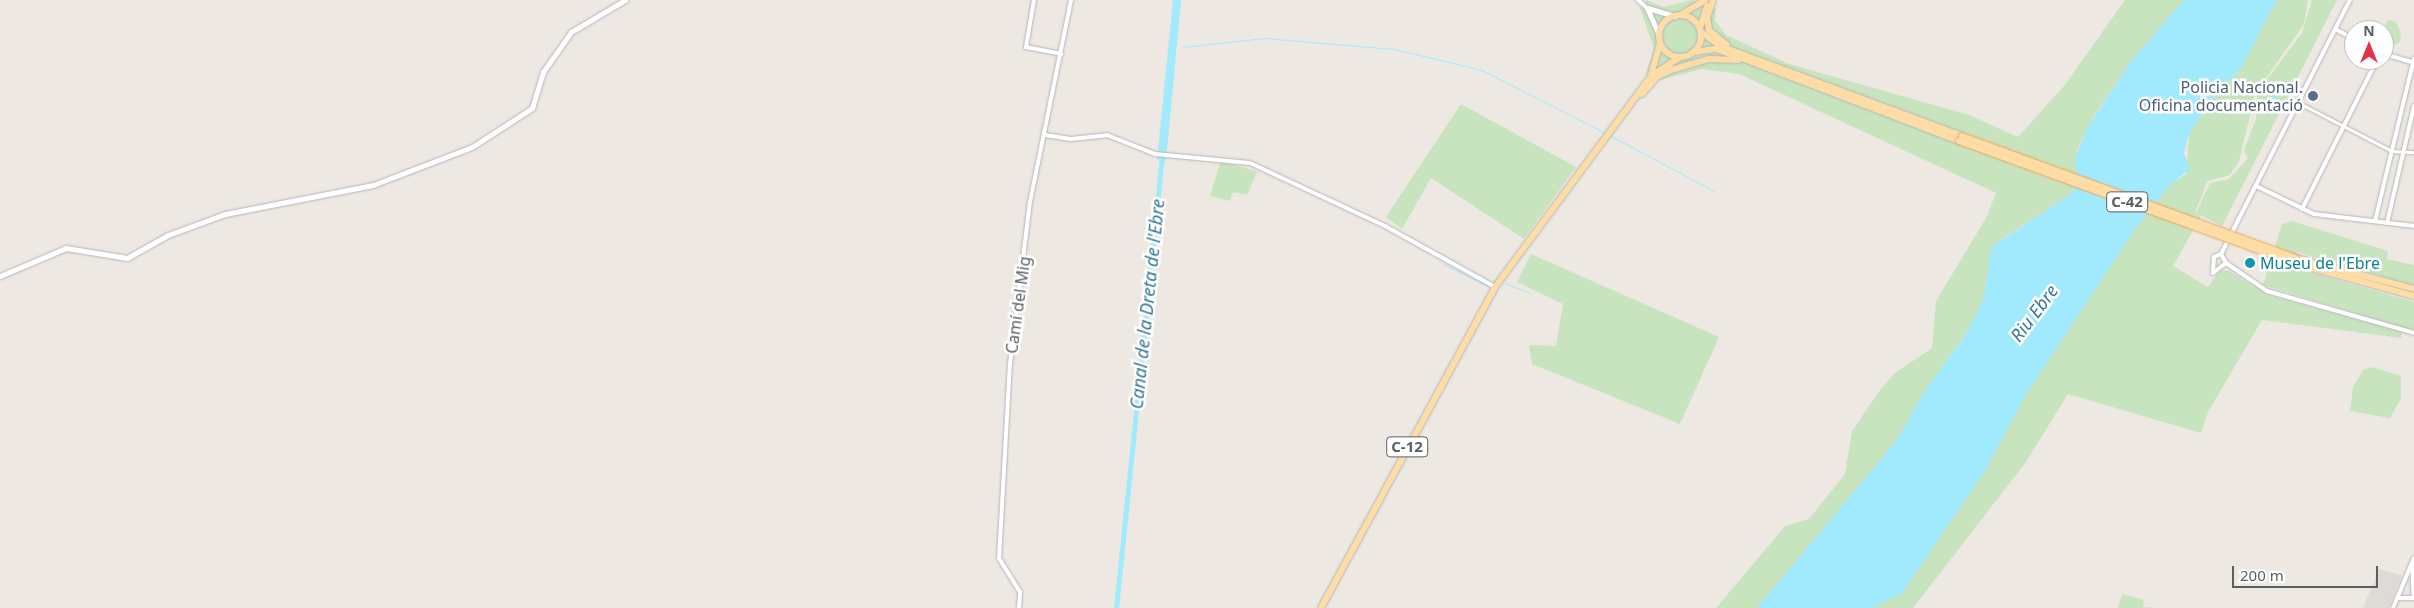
<!DOCTYPE html>
<html>
<head>
<meta charset="utf-8">
<style>
  body { margin:0 }
  #map { position:relative; width:2414px; height:608px; overflow:hidden; background:#ede8e2; font-family:"Noto Sans",sans-serif }
  div>[style] { position:absolute }
  .industrial>* { inset:0; background:#dedad6 }
  .green>* { inset:0; background:#c7e4be }
  .water>* { inset:0; background:#a1eafe }
  .stream>* { height:1px; margin:-0.5px; padding:0 0.5px; transform-origin:0.5px; border-radius:0.5px; background:#a1eafe }
  .canal>* { height:5px; margin:-2.5px; padding:0 2.5px; transform-origin:2.5px; border-radius:2.5px; background:#a1eafe }
  .roads { filter:drop-shadow(0 0 1px #b3b6b9) drop-shadow(0 0 1px #b3b6b9) }
  .pedestrian>* { height:3px; margin:-1.5px; padding:0 1.5px; transform-origin:1.5px; border-radius:1.5px; background:#fff }
  .minor>* { height:4px; margin:-2px; padding:0 2px; transform-origin:2px; border-radius:2px; background:#fff }
  .tertiary>* { height:5px; margin:-2.5px; padding:0 2.5px; transform-origin:2.5px; border-radius:2.5px; background:#fff }
  .primary>* { height:6px; margin:-3px; padding:0 3px; transform-origin:3px; border-radius:3px; background:#fedca6 }
  .primary>.ring { margin:-3px; padding:0; box-sizing:content-box; background:none; border:6px solid #fedca6; border-radius:50% }
  .bridges { filter:drop-shadow(0 0 1px #efa459) drop-shadow(0 0 1px #efa459) }
  .primary-bridge>* { height:6px; margin:-3px; padding:0 3px; transform-origin:3px; border-radius:3px; background:#fedca6 }
  .dots>* { width:14px; height:14px; translate:-50% -50%; box-sizing:border-box; border:2px solid #fff; border-radius:50% }
  span { translate:-50% -50%; white-space:nowrap; text-align:center; line-height:1.15; -webkit-text-stroke:5px #fff; paint-order:stroke }
  .shield-label span { padding:1px 4px; background:#fff; border:1px solid; border-radius:4px; -webkit-text-stroke-width:0 }
  .shield-label { font-size:15px; color:#5a6062; font-weight:700 }
  .service-label { font-size:16px; color:#4e5e75 }
  .right { translate:-100% -50%; text-align:right }
  .culture-label { font-size:16px; color:#0d838f }
  .left { translate:0 -50%; text-align:left }
  .street-label { font-size:16px; color:#5a6062 }
  .water-label { font-size:18px; color:#377995; font-style:italic }
  .north { position:absolute; left:2344px; top:20px; width:50px; height:50px; box-sizing:border-box; background:#fff; border:1px solid #bdbfc0; border-radius:50%; rotate:0deg; font-size:14px; font-weight:700; line-height:20px; text-align:center; color:#5a6062 }
  .north::after { content:''; display:block; margin:auto; width:18px; height:22px; background:#e62f49; clip-path:polygon(50% 0,100% 100%,50% 72%,0 100%) }
  .scale { position:absolute; left:2232px; top:566px; width:146px; height:22px; box-sizing:border-box; border:2px solid #5a6062; border-top:0; padding-left:6px; font-size:15px; line-height:18px; white-space:nowrap; color:#5a6062; -webkit-text-stroke:4px #fff; paint-order:stroke }
</style>
</head>
<body>
<div id="map">
  <div class="industrial">
    <div style="clip-path:polygon(2379px 569px,2402px 575px,2389px 608px,2363px 608px)"></div>
  </div>
  <div class="green">
    <div style="clip-path:polygon(1647px 0,1663px 7px,1692px 0,1716px 8px,1715px 20px,1726px 35px,1789px 64px,1969px 115px,2018px 137px,2064px 86px,2125px 0,2184px 0,2131px 61px,2091px 121px,2077px 150px,2078px 181px,2071px 194px,2002px 239px,1988px 269px,1984px 298px,1975px 321px,1924px 392px,1897px 440px,1757px 608px,1716px 608px,1785px 526px,1809px 519px,1845px 474px,1852px 431px,1880px 390px,1895px 373px,1932px 348px,1936px 301px,1986px 218px,1996px 193px,1739px 74px,1702px 69px,1660px 80px,1646px 73px,1654px 49px,1640px 8px)"></div>
    <div style="clip-path:polygon(2277px 0,2308px 0,2304px 24px,2255px 94px,2239px 161px,2230px 175px,2207px 181px,2195px 213px,2201px 216px,2173px 266px,2208px 287px,2220px 270px,2229px 271px,2268px 295px,2402px 332px,2401px 338px,2262px 320px,2208px 412px,2201px 433px,2068px 394px,2026px 462px,1913px 608px,1872px 608px,1902px 593px,1985px 471px,2025px 396px,2135px 229px,2171px 184px,2186px 174px,2189px 134px,2211px 100px,2241px 68px)"></div>
    <div style="clip-path:polygon(2312px 0,2337px 0,2222px 226px,2196px 213px,2210px 183px,2229px 179px,2248px 158px,2244px 150px,2256px 119px,2257px 94px,2264px 91px,2265px 82px,2302px 33px)"></div>
    <div style="clip-path:polygon(2388px 20px,2396px 22px,2401px 34px,2400px 42px,2388px 48px,2382px 30px)"></div>
    <div style="clip-path:polygon(1461px 104px,1576px 167px,1524px 239px,1431px 178px,1402px 229px,1386px 217px)"></div>
    <div style="clip-path:polygon(1221px 160px,1257px 172px,1247px 195px,1233px 192px,1230px 201px,1210px 196px)"></div>
    <div style="clip-path:polygon(2292px 221px,2388px 251px,2387px 259px,2414px 265px,2414px 286px,2297px 252px,2292px 267px,2414px 302px,2414px 331px,2263px 285px,2282px 224px)"></div>
    <div style="clip-path:polygon(1531px 254px,1719px 337px,1680px 424px,1532px 364px,1529px 345px,1556px 346px,1563px 304px,1517px 282px)"></div>
    <div style="clip-path:polygon(2371px 367px,2401px 376px,2401px 398px,2390px 418px,2350px 411px,2353px 387px,2363px 370px)"></div>
    <div style="clip-path:polygon(2122px 594px,2144px 600px,2143px 607px,2158px 608px,2118px 608px)"></div>
  </div>
  <div class="water">
    <div style="clip-path:polygon(1173px 0,1181px 0,1166px 161px,1157px 160px)"></div>
    <div style="clip-path:polygon(2184px 0,2277px 0,2241px 68px,2211px 100px,2189px 134px,2184px 153px,2190px 169px,2171px 184px,2135px 229px,2025px 396px,1985px 471px,1902px 593px,1872px 608px,1757px 608px,1897px 440px,1924px 392px,1966px 334px,1984px 298px,1991px 247px,2071px 194px,2078px 181px,2075px 158px,2087px 128px,2131px 61px)"></div>
    <div style="clip-path:polygon(2279px 85px,2274px 107px,2268px 110px,2264px 104px,2272px 96px,2272px 86px)"></div>
  </div>
  <div class="stream">
    <div style="left:1182px;top:47px;width:83px;rotate:-6.2deg"></div>
    <div style="left:1265px;top:38px;width:129px;rotate:4.9deg"></div>
    <div style="left:1394px;top:49px;width:90px;rotate:13.4deg"></div>
    <div style="left:1482px;top:70px;width:138px;rotate:27.1deg"></div>
    <div style="left:1611px;top:136px;width:117px;rotate:28.1deg"></div>
    <div style="left:1444px;top:264px;width:49px;rotate:26.6deg"></div>
    <div style="left:1494px;top:282px;width:5px;rotate:-53deg"></div>
    <div style="left:1505px;top:283px;width:29px;rotate:22deg"></div>
  </div>
  <div class="canal">
    <div style="left:1116px;top:608px;width:455px;rotate:-84.2deg"></div>
  </div>
  <div class="roads">
    <div class="pedestrian">
      <div style="left:2297px;top:102px;width:107px;rotate:27.3deg"></div>
      <div style="left:2392px;top:151px;width:22px;rotate:3deg"></div>
    </div>
    <div class="minor">
      <div style="left:1034px;top:0;width:48px;rotate:99.7deg"></div>
      <div style="left:1026px;top:47px;width:36px;rotate:11deg"></div>
      <div style="left:1638px;top:0;width:12px;rotate:42deg"></div>
      <div style="left:2335px;top:29px;width:21px;rotate:28deg"></div>
      <div style="left:2384px;top:54px;width:29px;rotate:16deg"></div>
      <div style="left:1045px;top:135px;width:26px;rotate:9deg"></div>
      <div style="left:1071px;top:139px;width:36px;rotate:-6deg"></div>
      <div style="left:1107px;top:135px;width:52px;rotate:21.6deg"></div>
      <div style="left:1155px;top:154px;width:95px;rotate:5.4deg"></div>
      <div style="left:1250px;top:163px;width:149px;rotate:25deg"></div>
      <div style="left:1385px;top:226px;width:126px;rotate:29deg"></div>
      <div style="left:2256px;top:186px;width:64px;rotate:25.8deg"></div>
      <div style="left:2314px;top:214px;width:101px;rotate:6.8deg"></div>
      <div style="left:2302px;top:209px;width:167px;rotate:-63.3deg"></div>
      <div style="left:2375px;top:221px;width:167px;rotate:-76.5deg"></div>
      <div style="left:2387px;top:223px;width:120px;rotate:-77deg"></div>
      <div style="left:2221px;top:254px;width:285px;rotate:-63.1deg"></div>
      <div style="left:2221px;top:254px;width:10px;rotate:61deg"></div>
      <div style="left:2226px;top:263px;width:50px;rotate:34.3deg"></div>
      <div style="left:2267px;top:291px;width:153px;rotate:15.9deg"></div>
      <div style="left:2221px;top:254px;width:8px;rotate:157deg"></div>
      <div style="left:2214px;top:257px;width:16px;rotate:94deg"></div>
      <div style="left:2213px;top:273px;width:16px;rotate:-38deg"></div>
      <div style="left:2412px;top:564px;width:34px;rotate:87deg"></div>
      <div style="left:2397px;top:598px;width:17px"></div>
      <div style="left:1019px;top:608px;width:16px;rotate:-86deg"></div>
      <div style="left:1020px;top:592px;width:39px;rotate:-122deg"></div>
      <div style="left:999px;top:559px;width:195px;rotate:-86.8deg"></div>
      <div style="left:1010px;top:364px;width:163px;rotate:-83deg"></div>
      <div style="left:1030px;top:202px;width:206px;rotate:-78.5deg"></div>
      <div style="left:2393px;top:608px;width:54px;rotate:-67.2deg"></div>
    </div>
    <div class="tertiary">
      <div style="left:1647px;top:8px;width:30px;rotate:66deg"></div>
      <div style="left:1648px;top:8px;width:28px;rotate:17deg"></div>
      <div style="left:0;top:276px;width:72px;rotate:-23deg"></div>
      <div style="left:66px;top:248px;width:62px;rotate:9.3deg"></div>
      <div style="left:127px;top:258px;width:47px;rotate:-29.3deg"></div>
      <div style="left:168px;top:235px;width:61px;rotate:-20.2deg"></div>
      <div style="left:225px;top:214px;width:151px;rotate:-11.1deg"></div>
      <div style="left:373px;top:185px;width:106px;rotate:-21deg"></div>
      <div style="left:472px;top:147px;width:72px;rotate:-33deg"></div>
      <div style="left:532px;top:108px;width:38px;rotate:-73deg"></div>
      <div style="left:543px;top:72px;width:49px;rotate:-55deg"></div>
      <div style="left:571px;top:32px;width:63px;rotate:-30.7deg"></div>
    </div>
    <div class="primary">
      <div style="left:1713px;top:0;width:18px;rotate:109deg"></div>
      <div style="left:1707px;top:17px;width:13px;rotate:81deg"></div>
      <div style="left:1709px;top:30px;width:23px;rotate:40deg"></div>
      <div style="left:1682px;top:14px;width:27px;rotate:-31deg"></div>
      <div class="ring" style="left:1659px;top:15px;width:36px;height:36px"></div>
      <div style="left:1700px;top:28px;width:23px;rotate:-72deg"></div>
      <div style="left:1701px;top:32px;width:24px;rotate:36deg"></div>
      <div style="left:1720px;top:46px;width:258px;rotate:20.4deg"></div>
      <div style="left:1694px;top:52px;width:21px;rotate:-8deg"></div>
      <div style="left:1715px;top:49px;width:25px;rotate:18deg"></div>
      <div style="left:1739px;top:57px;width:235px;rotate:20.9deg"></div>
      <div style="left:1651px;top:75px;width:32px;rotate:-74deg"></div>
      <div style="left:1642px;top:94px;width:23px;rotate:-49deg"></div>
      <div style="left:1657px;top:77px;width:16px;rotate:-27deg"></div>
      <div style="left:1671px;top:70px;width:40px;rotate:-16deg"></div>
      <div style="left:1709px;top:59px;width:29px;rotate:2deg"></div>
      <div style="left:2296px;top:258px;width:122px;rotate:14.7deg"></div>
      <div style="left:2294px;top:263px;width:124px;rotate:15.4deg"></div>
      <div style="left:1321px;top:608px;width:365px;rotate:-61.5deg"></div>
      <div style="left:1495px;top:287px;width:262px;rotate:-53.5deg"></div>
      <div style="left:1651px;top:76px;width:33px;rotate:-33deg"></div>
    </div>
  </div>
  <div class="bridges">
    <div class="primary-bridge">
      <div style="left:1962px;top:136px;width:356px;rotate:20.1deg"></div>
      <div style="left:1959px;top:141px;width:357px;rotate:20deg"></div>
    </div>
  </div>
  <div class="dots">
    <div style="left:2313px;top:96px;background:#5c6f8a"></div>
    <div style="left:2250px;top:263px;background:#0f9aa8"></div>
  </div>
  <div class="shield-label">
    <span style="left:2127px;top:202px">C-42</span>
    <span style="left:1407px;top:447px">C-12</span>
  </div>
  <div class="service-label">
    <span class="right" style="left:2303px;top:96px">Policia Nacional.<br>Oficina documentació</span>
  </div>
  <div class="culture-label">
    <span class="left" style="left:2260px;top:263px">Museu de l'Ebre</span>
  </div>
  <div class="street-label">
    <span style="left:1018px;top:305px;rotate:-82deg">Camí del Mig</span>
  </div>
  <div class="water-label">
    <span style="left:1147px;top:304px;rotate:-84deg">Canal de la Dreta de l'Ebre</span>
    <span style="left:2034px;top:313px;rotate:-53deg">Riu Ebre</span>
  </div>
  <div class="north">N</div>
  <div class="scale">200 m</div>
</div>
</body>
</html>
